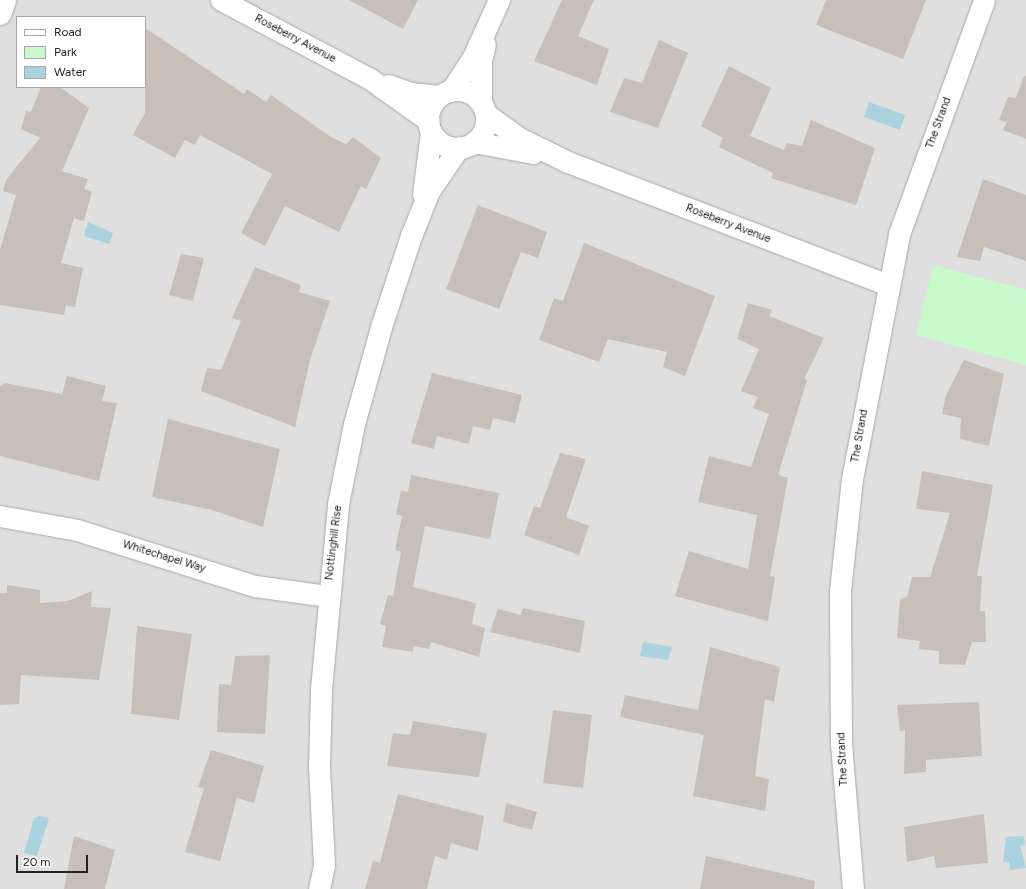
<!DOCTYPE html>
<html>
<head>
<meta charset="utf-8">
<style>
  body { margin:0 }
  #map { position:relative; width:1026px; height:889px; overflow:hidden; background:#f2efe9; font-family:Figtree,sans-serif }
  div>[style] { position:absolute }
  .residential>* { inset:0; background:#e0dfdf }
  .park>* { inset:0; background:#c8facc }
  .water>* { inset:0; background:#aad3df }
  .building>* { inset:0; background:#c7bfb8 }
  .roads { filter:drop-shadow(0 0 1px #a9a9a9) drop-shadow(0 0 1px #a9a9a9) }
  .minor>* { height:21px; margin:-10.5px; padding:0 10.5px; transform-origin:10.5px; border-radius:10.5px; background:#fff }
  .minor>.ring { margin:-10.5px; padding:0; box-sizing:content-box; background:none; border:21px solid #fff; border-radius:50% }
  span { translate:-50% -50%; white-space:nowrap; text-align:center; line-height:1.15; -webkit-text-stroke:3px #fff; paint-order:stroke }
  .street-label { font-size:11px; color:#222 }
  .legend { position:absolute; left:16px; top:16px; width:130px; height:72px; box-sizing:border-box; background:#fff; border:1px solid #a7a7a7; margin:0; padding:5px 7px; list-style:none; font-size:12px; color:#222 }
  .legend li { display:flex; align-items:center; gap:8px; height:20px }
  .legend b { width:20px; border:1px solid #a7a7a7 }
  .scale { position:absolute; left:16px; top:855px; width:72px; height:18px; box-sizing:border-box; border:2px solid #222; border-top:0; padding-left:5px; font-size:12px; line-height:14px; white-space:nowrap; color:#222; -webkit-text-stroke:3px #fff; paint-order:stroke }
</style>
</head>
<body>
<div id="map">
  <div class="residential">
    <div style="clip-path:polygon(evenodd,0 0,1026px 0,1026px 889px,0 889px,0 0,17px 17px,145px 17px,145px 87px,17px 87px,17px 17px)"></div>
  </div>
  <div class="park">
    <div style="clip-path:polygon(933px 265px,1026px 290px,1026px 365px,916px 335px)"></div>
  </div>
  <div class="water">
    <div style="clip-path:polygon(869px 102px,905px 115px,900px 130px,864px 117px)"></div>
    <div style="clip-path:polygon(88px 222px,113px 233px,109px 244px,84px 236px)"></div>
    <div style="clip-path:polygon(643px 642px,672px 647px,668px 660px,640px 656px)"></div>
    <div style="clip-path:polygon(40px 816px,49px 818px,37px 856px,24px 853px,34px 818px)"></div>
    <div style="clip-path:polygon(1024px 836px,1025px 845px,1020px 846px,1026px 868px,1010px 870px,1009px 862px,1003px 862px,1006px 837px)"></div>
  </div>
  <div class="building">
    <div style="clip-path:polygon(349px 0,418px 0,403px 29px)"></div>
    <div style="clip-path:polygon(562px 0,594px 0,578px 36px,609px 49px,597px 85px,534px 61px)"></div>
    <div style="clip-path:polygon(826px 0,926px 0,903px 59px,816px 25px)"></div>
    <div style="clip-path:polygon(145px 28px,244px 94px,247px 89px,266px 102px,271px 95px,331px 137px,346px 144px,353px 137px,381px 158px,366px 189px,361px 186px,339px 232px,285px 206px,265px 246px,241px 233px,272px 174px,200px 135px,195px 145px,185px 140px,175px 158px,133px 135px,145px 113px)"></div>
    <div style="clip-path:polygon(659px 40px,688px 53px,658px 128px,610px 112px,624px 78px,642px 83px)"></div>
    <div style="clip-path:polygon(729px 66px,771px 88px,750px 136px,784px 150px,787px 143px,802px 146px,811px 120px,875px 148px,856px 205px,771px 178px,773px 173px,719px 147px,723px 138px,701px 126px)"></div>
    <div style="clip-path:polygon(1024px 76px,1026px 76px,1026px 139px,1003px 130px,1007px 122px,999px 120px,1008px 97px,1016px 98px)"></div>
    <div style="clip-path:polygon(41px 87px,60px 87px,89px 108px,62px 171px,88px 179px,84px 189px,92px 191px,84px 221px,74px 218px,61px 263px,83px 268px,75px 307px,66px 305px,64px 315px,0 305px,0 250px,16px 195px,3px 191px,6px 180px,40px 138px,21px 129px,26px 111px,31px 112px)"></div>
    <div style="clip-path:polygon(983px 179px,1026px 195px,1026px 261px,984px 247px,980px 261px,957px 257px)"></div>
    <div style="clip-path:polygon(478px 205px,547px 232px,538px 258px,521px 252px,499px 309px,446px 289px)"></div>
    <div style="clip-path:polygon(584px 243px,715px 296px,685px 376px,663px 367px,667px 352px,608px 339px,599px 362px,539px 340px,554px 298px,563px 301px)"></div>
    <div style="clip-path:polygon(181px 254px,204px 258px,193px 301px,169px 295px)"></div>
    <div style="clip-path:polygon(255px 267px,301px 285px,299px 292px,330px 301px,310px 360px,295px 427px,201px 391px,207px 368px,221px 370px,241px 321px,232px 318px)"></div>
    <div style="clip-path:polygon(748px 303px,772px 310px,769px 316px,824px 338px,804px 379px,807px 380px,778px 475px,788px 478px,770px 576px,775px 577px,768px 621px,675px 596px,689px 551px,748px 569px,757px 515px,698px 502px,709px 456px,751px 467px,769px 414px,753px 408px,758px 397px,741px 391px,759px 349px,737px 339px)"></div>
    <div style="clip-path:polygon(964px 360px,1004px 374px,989px 446px,960px 439px,961px 418px,942px 414px,946px 395px)"></div>
    <div style="clip-path:polygon(432px 373px,522px 395px,515px 423px,493px 418px,490px 430px,473px 426px,469px 444px,437px 436px,434px 449px,411px 443px)"></div>
    <div style="clip-path:polygon(67px 376px,106px 386px,102px 401px,117px 403px,99px 481px,0 456px,0 386px,5px 383px,62px 394px)"></div>
    <div style="clip-path:polygon(168px 419px,280px 449px,263px 527px,212px 510px,152px 497px)"></div>
    <div style="clip-path:polygon(560px 453px,586px 459px,566px 517px,589px 526px,579px 555px,524px 535px,534px 506px,540px 508px)"></div>
    <div style="clip-path:polygon(922px 471px,993px 485px,977px 576px,982px 576px,980px 611px,985px 611px,986px 642px,972px 642px,965px 665px,939px 664px,939px 651px,919px 649px,920px 641px,897px 638px,900px 599px,907px 597px,912px 577px,930px 577px,950px 513px,916px 509px)"></div>
    <div style="clip-path:polygon(411px 475px,499px 493px,490px 539px,425px 526px,413px 587px,476px 603px,472px 624px,485px 628px,479px 657px,431px 642px,429px 649px,414px 646px,413px 652px,382px 647px,386px 626px,380px 624px,388px 595px,393px 596px,401px 552px,395px 550px,402px 516px,396px 514px,401px 491px,408px 492px)"></div>
    <div style="clip-path:polygon(7px 585px,40px 590px,40px 603px,68px 601px,92px 591px,91px 607px,111px 608px,99px 680px,21px 675px,19px 704px,0 705px,0 593px,7px 593px)"></div>
    <div style="clip-path:polygon(523px 608px,585px 621px,580px 653px,490px 632px,498px 609px,521px 615px)"></div>
    <div style="clip-path:polygon(137px 626px,192px 634px,179px 720px,131px 714px)"></div>
    <div style="clip-path:polygon(710px 647px,780px 667px,774px 702px,765px 699px,755px 776px,769px 779px,765px 811px,693px 796px,704px 735px,620px 717px,625px 695px,698px 710px)"></div>
    <div style="clip-path:polygon(270px 655px,265px 734px,217px 732px,219px 684px,231px 685px,235px 656px)"></div>
    <div style="clip-path:polygon(979px 702px,982px 756px,926px 760px,926px 772px,904px 774px,905px 730px,900px 731px,897px 705px)"></div>
    <div style="clip-path:polygon(553px 710px,592px 715px,583px 788px,543px 783px)"></div>
    <div style="clip-path:polygon(413px 721px,487px 733px,479px 777px,387px 766px,393px 733px,410px 735px)"></div>
    <div style="clip-path:polygon(211px 750px,264px 766px,254px 803px,237px 798px,220px 861px,185px 852px,204px 788px,198px 787px)"></div>
    <div style="clip-path:polygon(398px 794px,484px 816px,478px 851px,451px 843px,447px 860px,435px 856px,427px 889px,365px 889px,373px 861px,380px 863px)"></div>
    <div style="clip-path:polygon(506px 803px,537px 812px,532px 830px,503px 822px)"></div>
    <div style="clip-path:polygon(984px 814px,988px 863px,936px 868px,934px 856px,907px 862px,904px 827px)"></div>
    <div style="clip-path:polygon(74px 836px,115px 850px,105px 889px,64px 889px)"></div>
    <div style="clip-path:polygon(706px 856px,815px 881px,814px 889px,700px 889px)"></div>
  </div>
  <div class="roads">
    <div class="minor">
      <div style="left:221px;top:0;width:169px;rotate:27.9deg"></div>
      <div style="left:370px;top:79px;width:72px;rotate:35.4deg"></div>
      <div style="left:0;top:14px;width:15px;rotate:-70deg"></div>
      <div style="left:388px;top:85px;width:24px;rotate:19deg"></div>
      <div style="left:411px;top:93px;width:28px;rotate:6deg"></div>
      <div class="ring" style="left:428px;top:90px;width:37px;height:37px"></div>
      <div style="left:451px;top:91px;width:40px;rotate:-57.1deg"></div>
      <div style="left:473px;top:57px;width:63px;rotate:-65.5deg"></div>
      <div style="left:481px;top:102px;width:41px;rotate:-90deg"></div>
      <div style="left:481px;top:61px;width:17px;rotate:-77deg"></div>
      <div style="left:486px;top:114px;width:41px;rotate:36deg"></div>
      <div style="left:519px;top:138px;width:55px;rotate:26.1deg"></div>
      <div style="left:568px;top:162px;width:343px;rotate:21deg"></div>
      <div style="left:474px;top:142px;width:60px;rotate:10.6deg"></div>
      <div style="left:423px;top:194px;width:63px;rotate:-82.6deg"></div>
      <div style="left:0;top:516px;width:78px;rotate:10.3deg"></div>
      <div style="left:77px;top:530px;width:187px;rotate:17.5deg"></div>
      <div style="left:255px;top:586px;width:74px;rotate:7.8deg"></div>
      <div style="left:319px;top:889px;width:25px;rotate:-78deg"></div>
      <div style="left:324px;top:865px;width:98px;rotate:-92.9deg"></div>
      <div style="left:319px;top:767px;width:78px;rotate:-88.5deg"></div>
      <div style="left:321px;top:689px;width:186px;rotate:-84.7deg"></div>
      <div style="left:338px;top:504px;width:82px;rotate:-78.7deg"></div>
      <div style="left:354px;top:424px;width:101px;rotate:-74.4deg"></div>
      <div style="left:381px;top:327px;width:96px;rotate:-71.8deg"></div>
      <div style="left:411px;top:236px;width:48px;rotate:-68.2deg"></div>
      <div style="left:429px;top:191px;width:53px;rotate:-55.7deg"></div>
      <div style="left:853px;top:889px;width:145px;rotate:-94.7deg"></div>
      <div style="left:841px;top:744px;width:153px;rotate:-90.4deg"></div>
      <div style="left:840px;top:591px;width:113px;rotate:-83.9deg"></div>
      <div style="left:852px;top:479px;width:249px;rotate:-79.1deg"></div>
      <div style="left:899px;top:234px;width:249px;rotate:-70deg"></div>
    </div>
  </div>
  <div class="street-label">
    <span style="left:295px;top:39px;rotate:28deg">Roseberry Avenue</span>
    <span style="left:939px;top:123px;rotate:-70deg">The Strand</span>
    <span style="left:728px;top:224px;rotate:21deg">Roseberry Avenue</span>
    <span style="left:860px;top:436px;rotate:-80deg">The Strand</span>
    <span style="left:334px;top:543px;rotate:-83deg">Nottinghill Rise</span>
    <span style="left:164px;top:557px;rotate:17deg">Whitechapel Way</span>
    <span style="left:843px;top:759px;rotate:-93deg">The Strand</span>
  </div>
  <ul class="legend">
  <li><b style="height:5px;background:#fff"></b>Road</li>
  <li><b style="height:11px;background:#c8facc"></b>Park</li>
  <li><b style="height:11px;background:#aad3df"></b>Water</li>
  </ul>
  <div class="scale">20 m</div>
</div>
</body>
</html>
